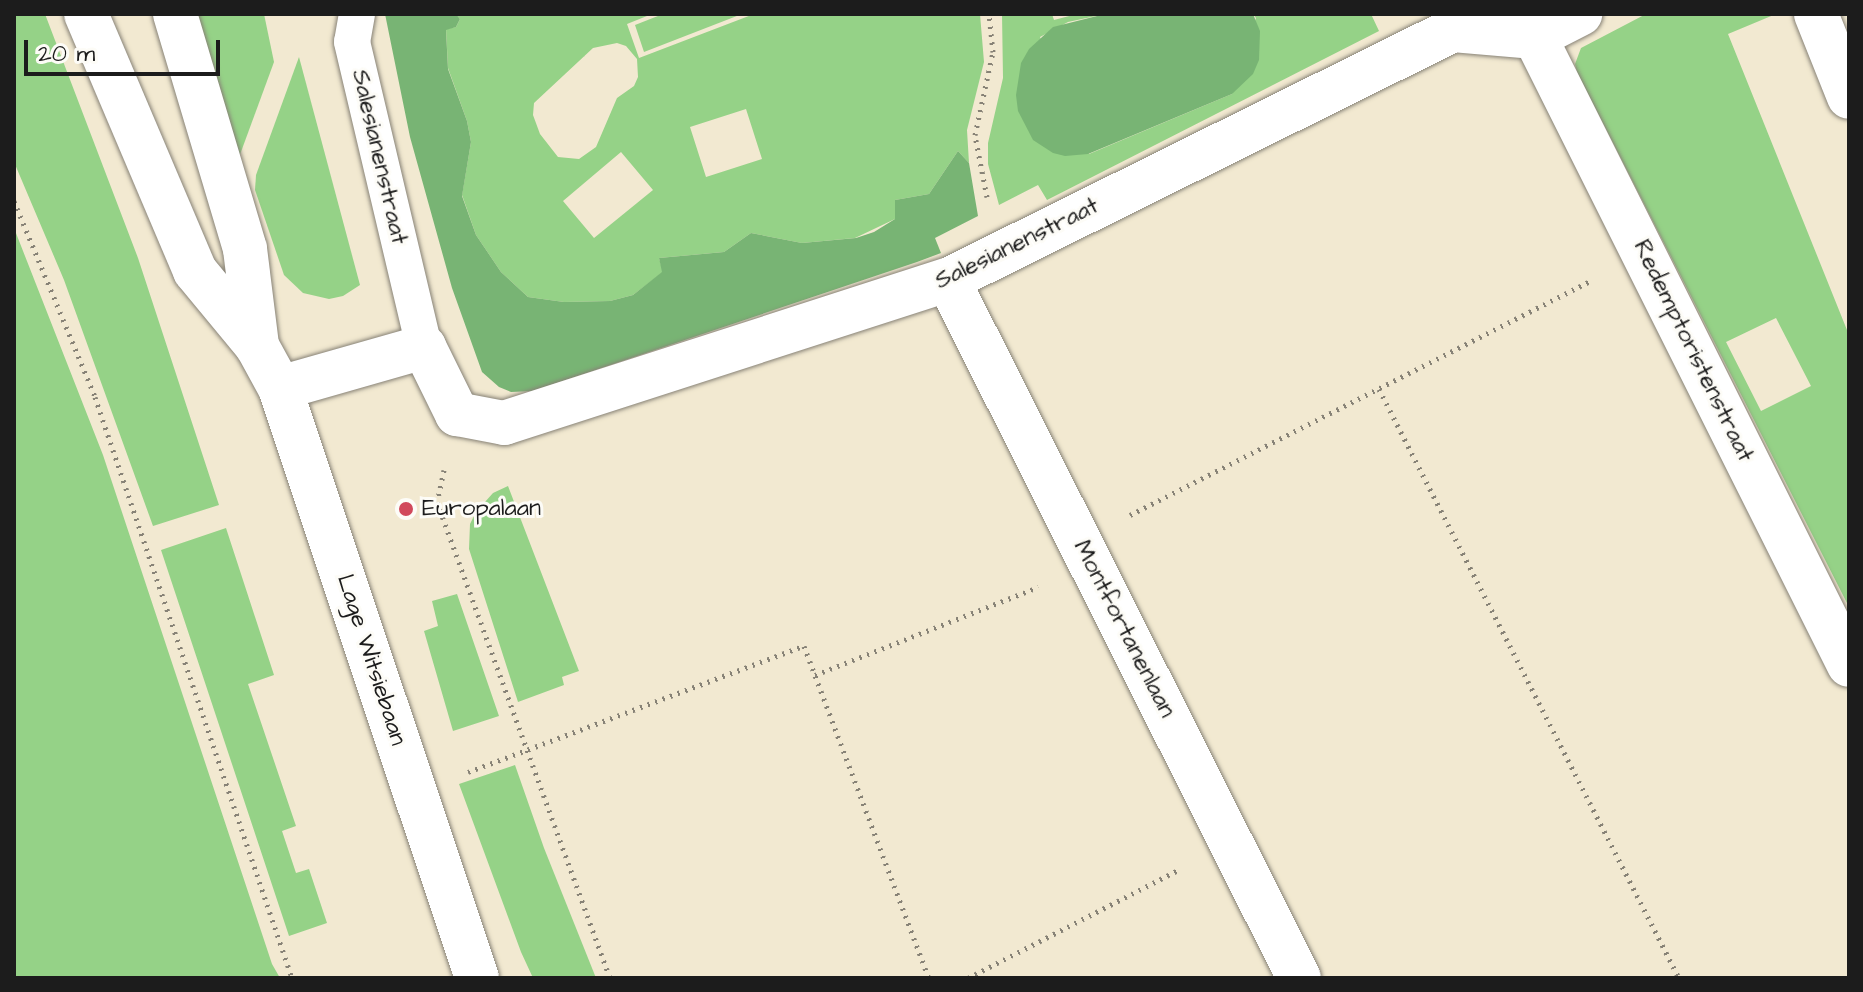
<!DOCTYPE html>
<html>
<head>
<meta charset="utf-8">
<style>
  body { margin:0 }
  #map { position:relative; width:1863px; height:992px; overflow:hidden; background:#f2e9d1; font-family:"Architects Daughter",sans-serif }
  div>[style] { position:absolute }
  .green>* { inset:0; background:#95d287 }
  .forest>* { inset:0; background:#78b474 }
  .path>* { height:5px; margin-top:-2.5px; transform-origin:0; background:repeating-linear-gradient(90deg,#878276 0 2px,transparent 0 8px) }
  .roads { filter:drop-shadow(0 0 2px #878276) drop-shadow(0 0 2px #878276) }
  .lane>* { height:36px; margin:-18px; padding:0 18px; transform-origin:18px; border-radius:18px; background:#fff }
  .street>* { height:44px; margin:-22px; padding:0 22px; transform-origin:22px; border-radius:22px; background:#fff }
  .dots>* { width:22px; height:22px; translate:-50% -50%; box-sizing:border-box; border:4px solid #fdfcf7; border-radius:50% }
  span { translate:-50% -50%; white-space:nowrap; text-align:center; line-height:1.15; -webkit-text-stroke:6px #fdfcf7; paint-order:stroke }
  .street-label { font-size:24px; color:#1c1c1c }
  .poi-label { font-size:24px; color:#1c1c1c }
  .left { translate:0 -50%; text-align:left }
  .frame { position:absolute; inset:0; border:16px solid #1c1c1c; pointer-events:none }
  .scale { position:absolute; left:24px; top:40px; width:196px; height:36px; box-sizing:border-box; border:4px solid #1c1c1c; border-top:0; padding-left:10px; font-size:24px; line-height:28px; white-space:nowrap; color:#1c1c1c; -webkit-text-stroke:6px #fdfcf7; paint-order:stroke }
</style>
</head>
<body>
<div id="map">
  <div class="green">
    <div style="clip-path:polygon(14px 14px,45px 14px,138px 258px,219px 505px,153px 526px,64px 280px,14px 162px)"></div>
    <div style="clip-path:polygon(184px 14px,264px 14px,274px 62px,238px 160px)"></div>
    <div style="clip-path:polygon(evenodd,456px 14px,652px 14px,627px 24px,639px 58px,754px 14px,980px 14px,984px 62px,967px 130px,969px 163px,958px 151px,929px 194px,895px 200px,895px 219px,855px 238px,802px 243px,751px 233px,724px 252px,659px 258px,663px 272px,633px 295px,610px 301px,564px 302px,528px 297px,501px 272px,476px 235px,462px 195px,471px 142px,467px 121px,448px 68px,446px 29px,456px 27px,460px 19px,456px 14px,617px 43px,626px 46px,637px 59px,638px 77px,634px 86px,617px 98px,596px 147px,579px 159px,558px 157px,540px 134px,533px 115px,534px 103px,593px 48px,617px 43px,456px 14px,746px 109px,762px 159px,706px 177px,690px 127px,746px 109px,456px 14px,621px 152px,653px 190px,594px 238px,563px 201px,621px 152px)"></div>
    <div style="clip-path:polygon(663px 14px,742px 14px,644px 52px,635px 25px)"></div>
    <div style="clip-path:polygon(1002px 14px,1052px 14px,1054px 20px,1077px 14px,1105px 14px,1068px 22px,1040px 37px,1089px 154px,1232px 94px,1256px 18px,1253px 14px,1371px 14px,1379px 31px,1047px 200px,1038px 185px,999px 205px,988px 164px,988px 143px,1003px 78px)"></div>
    <div style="clip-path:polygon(evenodd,1646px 14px,1776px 14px,1728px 34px,1849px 335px,1849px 607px,1577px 72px,1575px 64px,1581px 48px,1646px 14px,1776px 318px,1811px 386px,1761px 411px,1726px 342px,1776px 318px)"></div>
    <div style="clip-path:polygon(299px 57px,360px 285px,343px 296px,329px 299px,303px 293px,284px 275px,255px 190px,256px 175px)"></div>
    <div style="clip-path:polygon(14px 228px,103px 455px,272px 964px,280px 978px,14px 978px)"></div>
    <div style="clip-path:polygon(508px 486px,579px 671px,562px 677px,564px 685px,518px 702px,469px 549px,470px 524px,476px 512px,493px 493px)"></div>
    <div style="clip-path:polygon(226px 528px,274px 675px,248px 684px,296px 826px,282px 831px,296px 873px,309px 869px,327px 923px,289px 936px,161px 550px)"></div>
    <div style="clip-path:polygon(457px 594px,499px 716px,453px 731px,424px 631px,438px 626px,432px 601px)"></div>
    <div style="clip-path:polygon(515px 765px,544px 848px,596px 978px,533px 978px,521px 952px,459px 784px)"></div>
  </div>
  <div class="forest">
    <div style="clip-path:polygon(385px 14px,456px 14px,460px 19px,456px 27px,446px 30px,448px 69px,467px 121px,471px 142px,462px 196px,476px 235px,501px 272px,528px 297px,564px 302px,610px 301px,633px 295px,662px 272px,659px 258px,724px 252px,751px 233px,802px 243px,856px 238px,874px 232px,895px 219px,895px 200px,929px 194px,958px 151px,969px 163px,978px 216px,935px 238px,941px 253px,917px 262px,533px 391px,511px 392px,499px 387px,482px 372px,452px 288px,410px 137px)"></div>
    <div style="clip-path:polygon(1105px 14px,1253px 14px,1260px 31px,1259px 60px,1253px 74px,1232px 94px,1088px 154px,1065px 156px,1053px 153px,1033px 140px,1018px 111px,1016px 95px,1021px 63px,1029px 49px,1053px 27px)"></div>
  </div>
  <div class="path">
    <div style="left:987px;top:197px;width:63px;rotate:-101deg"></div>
    <div style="left:975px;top:135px;width:85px;rotate:-77.8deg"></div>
    <div style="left:993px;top:52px;width:38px;rotate:-96deg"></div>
    <div style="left:14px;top:201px;width:212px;rotate:67.5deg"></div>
    <div style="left:95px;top:397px;width:613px;rotate:71.27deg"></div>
    <div style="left:1379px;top:389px;width:661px;rotate:63.01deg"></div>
    <div style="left:444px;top:470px;width:33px;rotate:102deg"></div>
    <div style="left:437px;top:502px;width:506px;rotate:70.03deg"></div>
    <div style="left:1130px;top:515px;width:518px;rotate:-26.96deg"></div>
    <div style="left:815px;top:675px;width:240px;rotate:-21.5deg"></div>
    <div style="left:468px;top:772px;width:359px;rotate:-20.6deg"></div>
    <div style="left:804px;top:646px;width:355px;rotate:69.4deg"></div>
    <div style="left:968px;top:978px;width:238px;rotate:-27.2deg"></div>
  </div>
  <div class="roads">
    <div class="lane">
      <div style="left:357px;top:14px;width:28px;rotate:100deg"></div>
      <div style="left:352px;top:42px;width:313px;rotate:76.7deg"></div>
    </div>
    <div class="street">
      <div style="left:86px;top:14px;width:279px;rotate:67deg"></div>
      <div style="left:195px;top:271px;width:97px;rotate:50.4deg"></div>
      <div style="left:257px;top:346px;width:48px;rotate:61.3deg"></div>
      <div style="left:280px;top:388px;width:622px;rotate:71.54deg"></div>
      <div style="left:175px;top:14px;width:245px;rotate:73.4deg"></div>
      <div style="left:245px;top:249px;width:98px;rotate:82.9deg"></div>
      <div style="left:1816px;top:14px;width:89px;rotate:68.3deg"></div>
      <div style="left:1535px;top:37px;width:702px;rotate:63.43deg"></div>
      <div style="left:948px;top:280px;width:781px;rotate:63.3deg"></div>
      <div style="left:280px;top:388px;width:150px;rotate:-15.9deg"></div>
      <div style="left:424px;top:347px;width:75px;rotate:63.8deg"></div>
      <div style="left:457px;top:414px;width:48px;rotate:10.8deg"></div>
      <div style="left:504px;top:423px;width:466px;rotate:-17.9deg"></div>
      <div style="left:948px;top:280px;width:563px;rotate:-26.34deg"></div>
      <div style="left:1453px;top:30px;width:82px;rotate:4.9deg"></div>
      <div style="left:1535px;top:37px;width:51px;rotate:-27.1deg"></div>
    </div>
  </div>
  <div class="dots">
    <div style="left:406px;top:509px;background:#d1495b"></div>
  </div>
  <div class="street-label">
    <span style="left:379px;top:157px;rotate:77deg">Salesianenstraat</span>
    <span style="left:1017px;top:244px;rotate:-26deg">Salesianenstraat</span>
    <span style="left:1693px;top:351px;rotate:64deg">Redemptoristenstraat</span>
    <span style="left:1124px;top:629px;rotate:63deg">Montfortanenlaan</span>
    <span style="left:371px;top:660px;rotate:72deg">Lage Witsiebaan</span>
  </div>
  <div class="poi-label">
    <span class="left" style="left:422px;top:509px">Europalaan</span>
  </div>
  <div class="frame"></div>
  <div class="scale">20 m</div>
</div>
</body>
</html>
